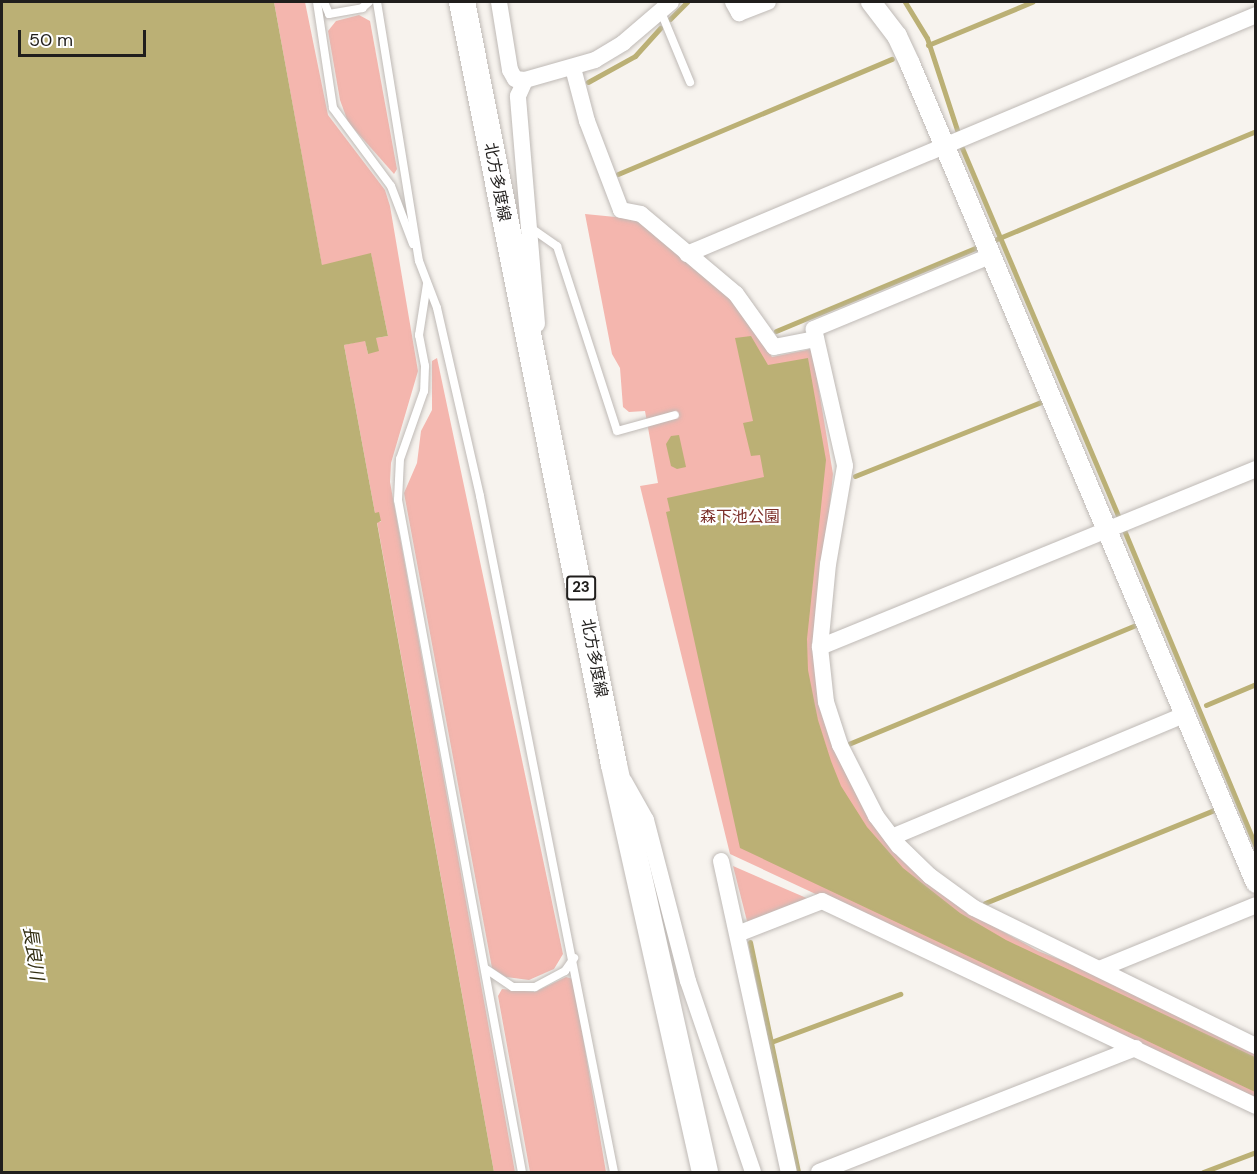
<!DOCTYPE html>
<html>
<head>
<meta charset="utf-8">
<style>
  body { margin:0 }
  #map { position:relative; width:1257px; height:1174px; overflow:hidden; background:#f7f3ee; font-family:"DM Sans","Noto Sans JP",sans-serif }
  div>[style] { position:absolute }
  .green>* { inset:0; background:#f4b6ae }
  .water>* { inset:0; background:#bbb075 }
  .stream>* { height:5px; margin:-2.5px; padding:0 2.5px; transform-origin:2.5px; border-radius:2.5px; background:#bbb075 }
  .roads { filter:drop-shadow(0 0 2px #bfbab6) drop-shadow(0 0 2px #bfbab6) }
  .service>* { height:8px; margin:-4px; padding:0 4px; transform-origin:4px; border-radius:4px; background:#fff }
  .minor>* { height:16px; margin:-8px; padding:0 8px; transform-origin:8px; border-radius:8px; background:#fff }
  .tertiary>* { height:20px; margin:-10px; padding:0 10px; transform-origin:10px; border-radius:10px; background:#fff }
  .primary>* { height:26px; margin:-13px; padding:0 13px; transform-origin:13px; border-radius:13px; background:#fff }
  span { translate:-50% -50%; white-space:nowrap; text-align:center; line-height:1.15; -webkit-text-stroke:4.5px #fff; paint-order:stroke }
  .shield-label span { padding:2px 4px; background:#fff; border:2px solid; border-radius:4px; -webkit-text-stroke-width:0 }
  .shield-label { font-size:15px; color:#201e1c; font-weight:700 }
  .street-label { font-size:16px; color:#201e1c }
  .park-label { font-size:16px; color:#7c2f29 }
  .water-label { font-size:18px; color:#322e12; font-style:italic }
  .frame { position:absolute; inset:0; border:3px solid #201e1c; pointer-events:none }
  .scale { position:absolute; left:18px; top:30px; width:128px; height:27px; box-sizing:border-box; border:3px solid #201e1c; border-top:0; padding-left:8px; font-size:18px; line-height:21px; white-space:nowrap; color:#201e1c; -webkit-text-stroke:4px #fff; paint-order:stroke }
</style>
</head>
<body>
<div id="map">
  <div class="green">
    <div style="clip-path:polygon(274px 2px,305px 2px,328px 115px,385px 190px,390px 206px,418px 371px,391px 463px,390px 482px,515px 1172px,494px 1172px,377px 522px,381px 522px,375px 513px,344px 345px,365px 340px,368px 354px,376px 338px,388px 336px,371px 254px,322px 266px)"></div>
    <div style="clip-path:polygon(359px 15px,370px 21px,397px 169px,394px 174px,348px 122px,340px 100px,328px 31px,336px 21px)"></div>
    <div style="clip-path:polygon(585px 214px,636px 219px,732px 296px,772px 357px,812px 349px,833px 474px,815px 650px,848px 778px,973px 915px,1038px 951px,1097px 974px,1255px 1053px,1255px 1099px,730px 854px,640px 486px,658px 483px,645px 411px,629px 412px,623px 407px,620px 368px,612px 354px)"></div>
    <div style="clip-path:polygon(437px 358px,563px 954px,554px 969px,529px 980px,506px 977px,492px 968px,404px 493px,417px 463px,421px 431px,432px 410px,432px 361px)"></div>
    <div style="clip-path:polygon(733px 866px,811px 900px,748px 925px)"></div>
    <div style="clip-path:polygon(566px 977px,573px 979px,606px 1172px,530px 1172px,498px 996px,502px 989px,535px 992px)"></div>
  </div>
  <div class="water">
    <div style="clip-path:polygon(2px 2px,274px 2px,322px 265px,371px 253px,388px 336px,376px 338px,379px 351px,368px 354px,365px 341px,344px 345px,375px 513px,379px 512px,381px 521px,377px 523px,494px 1172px,2px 1172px)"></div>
    <div style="clip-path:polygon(751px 336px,768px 365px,808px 358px,826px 460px,807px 639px,808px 670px,818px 720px,831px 761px,841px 786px,867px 827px,903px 868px,960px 913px,1006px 940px,1255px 1057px,1255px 1092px,740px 848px,666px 512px,670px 511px,667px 498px,764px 477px,760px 455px,751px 456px,743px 423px,753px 421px,735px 338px)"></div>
    <div style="clip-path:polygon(679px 435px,686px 467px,677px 469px,671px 466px,666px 444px,671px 436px)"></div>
  </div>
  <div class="stream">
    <div style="left:905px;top:2px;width:42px;rotate:58.6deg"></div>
    <div style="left:927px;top:38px;width:100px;rotate:71.9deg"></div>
    <div style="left:670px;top:19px;width:24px;rotate:-45deg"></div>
    <div style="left:928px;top:45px;width:113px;rotate:-22.5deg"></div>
    <div style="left:588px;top:82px;width:54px;rotate:-29deg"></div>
    <div style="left:635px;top:56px;width:38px;rotate:-48deg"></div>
    <div style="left:962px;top:148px;width:400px;rotate:67deg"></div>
    <div style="left:618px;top:174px;width:297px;rotate:-22.8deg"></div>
    <div style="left:776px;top:331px;width:520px;rotate:-22.62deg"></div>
    <div style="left:855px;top:476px;width:202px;rotate:-21.7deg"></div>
    <div style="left:1124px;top:530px;width:343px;rotate:67.4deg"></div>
    <div style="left:1206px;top:705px;width:54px;rotate:-22.8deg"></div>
    <div style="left:846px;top:745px;width:313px;rotate:-22.5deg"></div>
    <div style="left:985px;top:903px;width:247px;rotate:-22.1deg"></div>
    <div style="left:750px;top:942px;width:235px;rotate:78.2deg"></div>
    <div style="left:771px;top:1042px;width:138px;rotate:-20.4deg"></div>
    <div style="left:1203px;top:1172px;width:57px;rotate:-20.7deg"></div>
  </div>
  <div class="roads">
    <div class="service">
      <div style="left:317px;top:2px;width:107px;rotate:81.4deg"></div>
      <div style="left:333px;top:108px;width:97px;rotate:53.4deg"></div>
      <div style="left:391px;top:186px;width:62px;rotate:69.2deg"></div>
      <div style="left:324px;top:2px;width:13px;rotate:67deg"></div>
      <div style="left:329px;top:14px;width:34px;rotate:-10deg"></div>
      <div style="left:362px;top:8px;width:9px;rotate:-41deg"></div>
      <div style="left:377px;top:2px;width:262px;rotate:80.8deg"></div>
      <div style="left:419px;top:261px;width:50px;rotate:69deg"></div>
      <div style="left:437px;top:308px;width:193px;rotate:77.1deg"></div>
      <div style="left:480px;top:496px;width:689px;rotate:78.79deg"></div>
      <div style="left:661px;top:12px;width:76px;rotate:67.5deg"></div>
      <div style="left:531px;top:228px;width:32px;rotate:35deg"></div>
      <div style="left:557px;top:246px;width:194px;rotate:72deg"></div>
      <div style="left:617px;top:431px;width:60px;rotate:-15.4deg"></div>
      <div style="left:427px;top:284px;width:52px;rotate:98.9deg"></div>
      <div style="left:419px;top:335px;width:32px;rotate:79deg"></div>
      <div style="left:425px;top:366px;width:25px;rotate:92deg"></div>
      <div style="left:424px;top:391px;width:72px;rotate:109.4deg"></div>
      <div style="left:400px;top:459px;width:41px;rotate:92.8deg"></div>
      <div style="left:398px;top:500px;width:683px;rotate:79.55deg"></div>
      <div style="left:486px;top:969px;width:32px;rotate:34deg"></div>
      <div style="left:513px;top:987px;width:22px"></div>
      <div style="left:535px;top:987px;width:34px;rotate:-28deg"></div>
      <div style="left:565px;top:971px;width:16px;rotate:-55deg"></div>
    </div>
    <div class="minor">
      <div style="left:499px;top:2px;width:69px;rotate:80.8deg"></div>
      <div style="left:510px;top:70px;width:10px;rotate:61deg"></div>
      <div style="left:515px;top:79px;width:10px;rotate:6deg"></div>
      <div style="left:733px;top:2px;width:13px;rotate:61deg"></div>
      <div style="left:739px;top:13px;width:31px;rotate:-21deg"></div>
      <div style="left:573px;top:68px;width:55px;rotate:75.2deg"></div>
      <div style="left:587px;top:121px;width:95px;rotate:69.1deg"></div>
      <div style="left:621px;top:210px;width:20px;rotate:11deg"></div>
      <div style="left:641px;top:214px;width:124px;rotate:40.1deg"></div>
      <div style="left:736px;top:294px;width:65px;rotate:54.4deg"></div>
      <div style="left:774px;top:347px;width:43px;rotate:-10.8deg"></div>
      <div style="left:687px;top:254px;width:617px;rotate:-22.78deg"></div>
      <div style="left:990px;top:256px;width:191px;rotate:157.5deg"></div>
      <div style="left:814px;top:329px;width:140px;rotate:77.2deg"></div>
      <div style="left:845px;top:466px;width:99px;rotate:99.8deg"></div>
      <div style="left:828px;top:564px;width:83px;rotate:95.5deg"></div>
      <div style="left:820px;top:647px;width:55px;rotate:83.8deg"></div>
      <div style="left:826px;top:702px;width:45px;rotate:72deg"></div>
      <div style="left:840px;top:745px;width:80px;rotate:63.1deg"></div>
      <div style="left:876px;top:816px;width:38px;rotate:53deg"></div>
      <div style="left:899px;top:846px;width:43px;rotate:44.1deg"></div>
      <div style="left:930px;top:876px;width:54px;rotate:36deg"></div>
      <div style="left:974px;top:908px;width:314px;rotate:26.1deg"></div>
      <div style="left:537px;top:324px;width:229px;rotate:-94.8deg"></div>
      <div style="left:518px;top:96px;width:17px;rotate:-66deg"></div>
      <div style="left:525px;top:80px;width:73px;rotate:-15.9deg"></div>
      <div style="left:595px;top:60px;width:33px;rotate:-31deg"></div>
      <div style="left:623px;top:43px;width:63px;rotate:-40.5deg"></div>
      <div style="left:820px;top:647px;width:471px;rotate:-22.2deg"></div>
      <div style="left:624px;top:781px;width:45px;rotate:60.6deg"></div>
      <div style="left:646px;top:820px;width:166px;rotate:75.4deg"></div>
      <div style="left:688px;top:981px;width:202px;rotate:71.2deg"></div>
      <div style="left:892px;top:837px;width:316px;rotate:-22.7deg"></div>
      <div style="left:721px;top:861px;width:318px;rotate:77.7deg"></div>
      <div style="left:740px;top:933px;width:88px;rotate:-21.3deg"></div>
      <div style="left:822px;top:901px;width:480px;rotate:25.3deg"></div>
      <div style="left:1102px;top:968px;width:166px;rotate:-22.2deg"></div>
      <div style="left:819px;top:1172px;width:340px;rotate:-21.4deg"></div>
    </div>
    <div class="tertiary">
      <div style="left:871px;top:2px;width:43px;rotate:52.6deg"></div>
      <div style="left:897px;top:36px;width:31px;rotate:65deg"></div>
      <div style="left:910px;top:64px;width:889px;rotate:67.1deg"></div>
    </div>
    <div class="primary">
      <div style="left:462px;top:2px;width:778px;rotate:78.73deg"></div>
      <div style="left:614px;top:765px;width:417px;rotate:77.4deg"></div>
    </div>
  </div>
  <div class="shield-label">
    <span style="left:581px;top:588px">23</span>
  </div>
  <div class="street-label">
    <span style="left:497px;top:182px;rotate:79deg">北方多度線</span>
    <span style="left:594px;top:658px;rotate:79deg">北方多度線</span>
  </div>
  <div class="park-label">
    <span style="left:740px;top:517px">森下池公園</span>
  </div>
  <div class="water-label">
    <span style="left:33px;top:953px;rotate:82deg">長良川</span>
  </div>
  <div class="frame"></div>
  <div class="scale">50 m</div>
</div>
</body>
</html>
